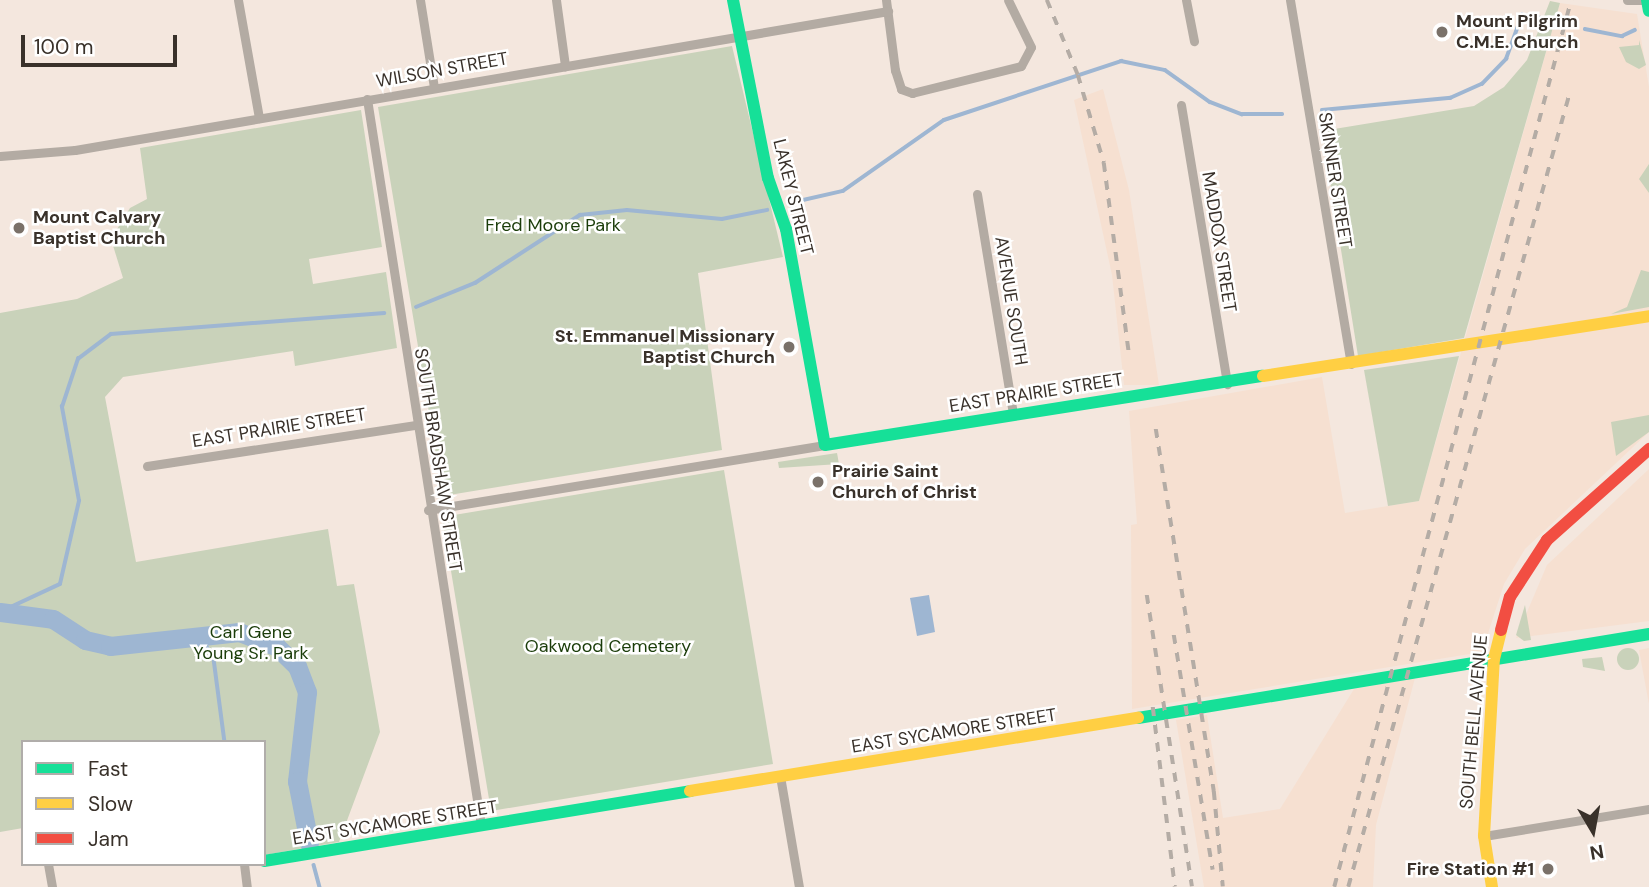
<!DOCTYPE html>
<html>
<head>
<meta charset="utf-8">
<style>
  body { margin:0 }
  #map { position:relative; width:1649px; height:887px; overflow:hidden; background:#f4e7de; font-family:"DM Sans",sans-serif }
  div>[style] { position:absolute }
  .built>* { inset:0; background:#f6e0d1 }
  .green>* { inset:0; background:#c9d2ba }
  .round { border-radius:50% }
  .water>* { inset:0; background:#9eb6d2 }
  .stream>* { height:3.5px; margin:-1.75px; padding:0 1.75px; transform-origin:1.75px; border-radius:1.75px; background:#9eb6d2 }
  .river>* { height:19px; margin:-9.5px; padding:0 9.5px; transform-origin:9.5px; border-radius:9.5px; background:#9eb6d2 }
  .street>* { height:9px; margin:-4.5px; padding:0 4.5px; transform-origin:4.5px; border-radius:4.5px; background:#b3aba3 }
  .fast>* { height:12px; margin:-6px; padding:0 6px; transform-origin:6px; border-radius:6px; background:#16e098 }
  .slow>* { height:12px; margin:-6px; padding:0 6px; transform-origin:6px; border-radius:6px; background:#ffcf43 }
  .jam>* { height:12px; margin:-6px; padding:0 6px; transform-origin:6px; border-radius:6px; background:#f24e42 }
  .rail>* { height:3.5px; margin-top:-1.75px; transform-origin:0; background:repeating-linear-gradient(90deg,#b4aca5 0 9px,transparent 0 18px) }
  .dots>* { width:19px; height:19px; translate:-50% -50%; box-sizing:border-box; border:4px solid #fff; border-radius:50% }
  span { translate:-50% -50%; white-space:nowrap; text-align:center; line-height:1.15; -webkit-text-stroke:5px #fff; paint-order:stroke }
  .poi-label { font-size:18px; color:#39312a; font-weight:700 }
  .left { translate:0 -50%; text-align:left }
  .right { translate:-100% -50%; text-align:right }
  .street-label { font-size:18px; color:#39312a }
  .park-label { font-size:18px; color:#1a3c09 }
  .legend { position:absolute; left:21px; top:740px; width:245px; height:126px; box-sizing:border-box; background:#fff; border:2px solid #b0adaa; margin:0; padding:9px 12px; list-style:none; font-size:21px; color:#39312a }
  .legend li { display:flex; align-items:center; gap:14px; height:35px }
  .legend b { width:35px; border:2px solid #b0adaa }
  .north { position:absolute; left:1558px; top:796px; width:70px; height:70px; -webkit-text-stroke:5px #fff; paint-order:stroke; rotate:170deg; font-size:19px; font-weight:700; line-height:28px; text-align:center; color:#39312a }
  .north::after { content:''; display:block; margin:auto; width:24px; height:32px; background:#39312a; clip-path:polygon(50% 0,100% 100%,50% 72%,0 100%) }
  .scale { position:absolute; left:21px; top:35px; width:156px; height:32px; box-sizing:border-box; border:4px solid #39312a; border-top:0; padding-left:9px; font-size:21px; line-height:24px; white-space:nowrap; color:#39312a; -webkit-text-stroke:5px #fff; paint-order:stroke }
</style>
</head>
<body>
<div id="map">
  <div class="built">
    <div style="clip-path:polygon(1560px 3px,1637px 14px,1649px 87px,1649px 432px,1525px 549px,1504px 584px,1482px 652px,1132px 709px,1131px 525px,1137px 524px,1129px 411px,1322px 377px,1345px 513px,1419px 501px)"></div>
    <div style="clip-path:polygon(1103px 89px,1129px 190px,1159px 385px,1124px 385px,1112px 275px,1074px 100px)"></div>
    <div style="clip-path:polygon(1649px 469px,1649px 621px,1516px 638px,1547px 565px)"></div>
    <div style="clip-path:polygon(1649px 648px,1649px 704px,1639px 650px)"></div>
    <div style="clip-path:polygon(1415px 678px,1376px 825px,1373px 887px,1204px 887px,1176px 720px,1207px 715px,1223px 818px,1280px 809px,1354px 689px)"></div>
  </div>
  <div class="green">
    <div style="clip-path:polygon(1550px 1px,1560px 3px,1464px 338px,1358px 356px,1322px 131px,1474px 106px,1504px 87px,1527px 60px)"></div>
    <div style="clip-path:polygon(1639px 40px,1646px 65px,1639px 69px,1626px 62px,1619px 47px,1639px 45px)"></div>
    <div style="clip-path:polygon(732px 46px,783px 257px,698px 273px,722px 450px,443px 496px,378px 107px)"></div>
    <div style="clip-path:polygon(361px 110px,382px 247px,309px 259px,313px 284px,386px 272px,397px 348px,295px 366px,293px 351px,123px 377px,105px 397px,136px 562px,328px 529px,337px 586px,354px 584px,380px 732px,339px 842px,264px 855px,264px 742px,23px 742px,23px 828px,0 832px,0 313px,77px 299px,123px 278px,111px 239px,130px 208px,147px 199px,140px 148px)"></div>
    <div style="clip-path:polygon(1649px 164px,1649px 193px,1639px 179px)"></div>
    <div style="clip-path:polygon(1641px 270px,1649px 272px,1649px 307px,1611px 314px,1627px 307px)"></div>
    <div style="clip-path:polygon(1459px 356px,1419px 501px,1388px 506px,1364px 370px)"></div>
    <div style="clip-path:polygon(1649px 415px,1649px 432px,1616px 456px,1611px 422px)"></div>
    <div style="clip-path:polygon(837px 453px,839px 464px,779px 468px,778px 462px)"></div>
    <div style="clip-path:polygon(724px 470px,773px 764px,491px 811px,442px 517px)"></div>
    <div style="clip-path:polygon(1525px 605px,1531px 640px,1524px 641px,1516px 635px)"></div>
    <div class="round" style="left:1617px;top:648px;width:22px;height:22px"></div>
    <div style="clip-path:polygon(1602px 657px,1605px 671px,1583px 667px,1582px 659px)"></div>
  </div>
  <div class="water">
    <div style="clip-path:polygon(929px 595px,935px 632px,917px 636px,910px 598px)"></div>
  </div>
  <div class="stream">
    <div style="left:1585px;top:29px;width:38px;rotate:11deg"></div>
    <div style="left:1622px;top:36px;width:14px;rotate:-25deg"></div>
    <div style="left:1322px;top:110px;width:129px;rotate:-5.4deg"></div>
    <div style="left:1450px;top:98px;width:35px;rotate:-24deg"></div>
    <div style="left:1482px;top:84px;width:35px;rotate:-46deg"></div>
    <div style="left:1506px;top:59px;width:47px;rotate:-70deg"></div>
    <div style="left:1522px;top:15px;width:25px;rotate:9deg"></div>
    <div style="left:790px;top:203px;width:54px;rotate:-12.8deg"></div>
    <div style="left:843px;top:191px;width:123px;rotate:-35.1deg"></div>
    <div style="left:944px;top:120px;width:187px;rotate:-18.4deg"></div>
    <div style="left:1121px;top:61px;width:45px;rotate:11.6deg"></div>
    <div style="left:1165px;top:70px;width:55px;rotate:35.4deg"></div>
    <div style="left:1210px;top:102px;width:34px;rotate:21deg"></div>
    <div style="left:1242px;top:114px;width:40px"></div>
    <div style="left:416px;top:307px;width:64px;rotate:-22.1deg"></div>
    <div style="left:475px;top:283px;width:125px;rotate:-32.9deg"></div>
    <div style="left:580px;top:215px;width:47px;rotate:-6.1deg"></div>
    <div style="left:627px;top:210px;width:95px;rotate:5.4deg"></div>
    <div style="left:722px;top:219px;width:46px;rotate:-11.3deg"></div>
    <div style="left:0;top:612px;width:66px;rotate:-25deg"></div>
    <div style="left:60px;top:584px;width:85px;rotate:-77.1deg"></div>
    <div style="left:79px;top:501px;width:96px;rotate:-100.3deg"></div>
    <div style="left:62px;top:407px;width:51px;rotate:-71.6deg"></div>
    <div style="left:78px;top:359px;width:41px;rotate:-37.1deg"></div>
    <div style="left:111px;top:334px;width:274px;rotate:-4.4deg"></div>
    <div style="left:203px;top:640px;width:22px;rotate:60deg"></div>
    <div style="left:214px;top:659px;width:84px;rotate:82.5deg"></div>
    <div style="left:314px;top:865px;width:23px;rotate:75deg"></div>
  </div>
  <div class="river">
    <div style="left:0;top:612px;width:53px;rotate:7.5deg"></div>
    <div style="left:53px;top:619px;width:38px;rotate:33deg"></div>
    <div style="left:85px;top:640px;width:26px;rotate:13deg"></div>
    <div style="left:110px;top:646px;width:130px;rotate:-6.2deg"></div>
    <div style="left:239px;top:632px;width:40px;rotate:21deg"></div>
    <div style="left:276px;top:646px;width:29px;rotate:44deg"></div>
    <div style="left:297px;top:666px;width:28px;rotate:69deg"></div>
    <div style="left:307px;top:692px;width:90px;rotate:96.4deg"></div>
    <div style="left:297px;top:781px;width:63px;rotate:79deg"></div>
  </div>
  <div class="street">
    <div style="left:238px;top:0;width:120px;rotate:79.9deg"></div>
    <div style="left:420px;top:0;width:88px;rotate:80.9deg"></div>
    <div style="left:556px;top:0;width:67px;rotate:82.2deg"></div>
    <div style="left:886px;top:0;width:71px;rotate:82.7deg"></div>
    <div style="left:895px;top:70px;width:20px;rotate:72deg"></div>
    <div style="left:901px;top:89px;width:12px;rotate:20deg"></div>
    <div style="left:912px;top:93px;width:112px;rotate:-13.9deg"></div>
    <div style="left:1021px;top:66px;width:21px;rotate:-62deg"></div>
    <div style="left:1031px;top:47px;width:52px;rotate:-116.1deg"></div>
    <div style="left:1186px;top:0;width:42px;rotate:79deg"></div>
    <div style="left:1290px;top:0;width:369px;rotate:80.5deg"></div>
    <div style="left:1627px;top:0;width:16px"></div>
    <div style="left:367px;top:99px;width:735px;rotate:81.08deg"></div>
    <div style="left:1181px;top:105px;width:283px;rotate:80.6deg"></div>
    <div style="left:0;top:156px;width:75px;rotate:-4.6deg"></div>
    <div style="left:75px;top:150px;width:825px;rotate:-9.7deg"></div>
    <div style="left:977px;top:194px;width:223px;rotate:80.7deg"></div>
    <div style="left:147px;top:466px;width:272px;rotate:-8.7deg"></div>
    <div style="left:428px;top:510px;width:402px;rotate:-9.3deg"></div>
    <div style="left:780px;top:776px;width:113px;rotate:80.3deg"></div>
    <div style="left:1484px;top:836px;width:167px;rotate:-9.3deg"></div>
    <div style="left:48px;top:864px;width:23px;rotate:80deg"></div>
    <div style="left:244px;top:864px;width:23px;rotate:83deg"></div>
  </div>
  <div class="fast">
    <div style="left:733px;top:0;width:181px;rotate:78.9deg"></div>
    <div style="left:768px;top:178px;width:54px;rotate:70.6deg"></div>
    <div style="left:786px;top:229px;width:219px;rotate:79.8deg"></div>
    <div style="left:825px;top:445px;width:443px;rotate:-9deg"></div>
    <div style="left:1647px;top:0;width:11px;rotate:80deg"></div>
    <div style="left:1138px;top:718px;width:518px;rotate:-9.33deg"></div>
    <div style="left:264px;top:861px;width:432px;rotate:-9.3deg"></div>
  </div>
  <div class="slow">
    <div style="left:1263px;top:376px;width:391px;rotate:-8.8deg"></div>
    <div style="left:690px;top:791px;width:454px;rotate:-9.3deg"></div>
    <div style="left:1492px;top:887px;width:52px;rotate:-98.9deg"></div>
    <div style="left:1484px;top:836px;width:177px;rotate:-86.8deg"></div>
    <div style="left:1494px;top:659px;width:30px;rotate:-76deg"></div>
  </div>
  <div class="jam">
    <div style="left:1501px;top:630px;width:34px;rotate:-75deg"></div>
    <div style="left:1510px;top:597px;width:68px;rotate:-57deg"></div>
    <div style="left:1547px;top:540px;width:137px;rotate:-41.7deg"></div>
  </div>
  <div class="rail">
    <div style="left:1047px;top:0;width:81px;rotate:67.5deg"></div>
    <div style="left:1078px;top:75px;width:92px;rotate:73.5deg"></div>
    <div style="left:1104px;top:163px;width:191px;rotate:82.5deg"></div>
    <div style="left:1156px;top:429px;width:367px;rotate:80.9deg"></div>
    <div style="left:1214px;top:791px;width:96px;rotate:84.6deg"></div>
    <div style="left:1147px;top:595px;width:295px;rotate:81.2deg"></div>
    <div style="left:1174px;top:635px;width:238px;rotate:80.6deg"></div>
    <div style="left:1153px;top:707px;width:181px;rotate:83deg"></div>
    <div style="left:1334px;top:887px;width:918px;rotate:-75.04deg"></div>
    <div style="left:1348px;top:887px;width:822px;rotate:-74.41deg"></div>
  </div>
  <div class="dots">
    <div style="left:1442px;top:32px;background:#7a7169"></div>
    <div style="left:19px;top:228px;background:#7a7169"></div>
    <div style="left:789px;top:347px;background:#7a7169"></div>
    <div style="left:818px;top:482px;background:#7a7169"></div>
    <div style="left:1548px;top:869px;background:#7a7169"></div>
  </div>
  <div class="poi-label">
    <span class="left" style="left:1456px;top:32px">Mount Pilgrim<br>C.M.E. Church</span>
    <span class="left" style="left:33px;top:228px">Mount Calvary<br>Baptist Church</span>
    <span class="right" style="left:775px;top:347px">St. Emmanuel Missionary<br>Baptist Church</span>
    <span class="left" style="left:832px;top:482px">Prairie Saint<br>Church of Christ</span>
    <span class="right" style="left:1534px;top:869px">Fire Station #1</span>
  </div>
  <div class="street-label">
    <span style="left:442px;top:70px;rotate:-10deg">WILSON STREET</span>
    <span style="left:1335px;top:180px;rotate:81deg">SKINNER STREET</span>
    <span style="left:793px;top:197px;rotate:76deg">LAKEY STREET</span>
    <span style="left:1219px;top:242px;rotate:81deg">MADDOX STREET</span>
    <span style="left:1011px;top:301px;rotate:81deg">AVENUE SOUTH</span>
    <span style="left:1036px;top:393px;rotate:-9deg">EAST PRAIRIE STREET</span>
    <span style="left:279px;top:428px;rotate:-9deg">EAST PRAIRIE STREET</span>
    <span style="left:438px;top:460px;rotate:81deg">SOUTH BRADSHAW STREET</span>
    <span style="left:1474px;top:722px;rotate:-85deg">SOUTH BELL AVENUE</span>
    <span style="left:954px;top:731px;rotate:-9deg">EAST SYCAMORE STREET</span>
    <span style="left:395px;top:823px;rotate:-9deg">EAST SYCAMORE STREET</span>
  </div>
  <div class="park-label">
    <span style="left:553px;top:225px">Fred Moore Park</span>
    <span style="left:251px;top:643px">Carl Gene<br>Young Sr. Park</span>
    <span style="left:608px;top:646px">Oakwood Cemetery</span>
  </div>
  <ul class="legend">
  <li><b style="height:9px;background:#16e098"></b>Fast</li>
  <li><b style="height:9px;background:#ffcf43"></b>Slow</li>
  <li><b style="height:9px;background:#f24e42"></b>Jam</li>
  </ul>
  <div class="north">N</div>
  <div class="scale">100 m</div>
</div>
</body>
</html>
